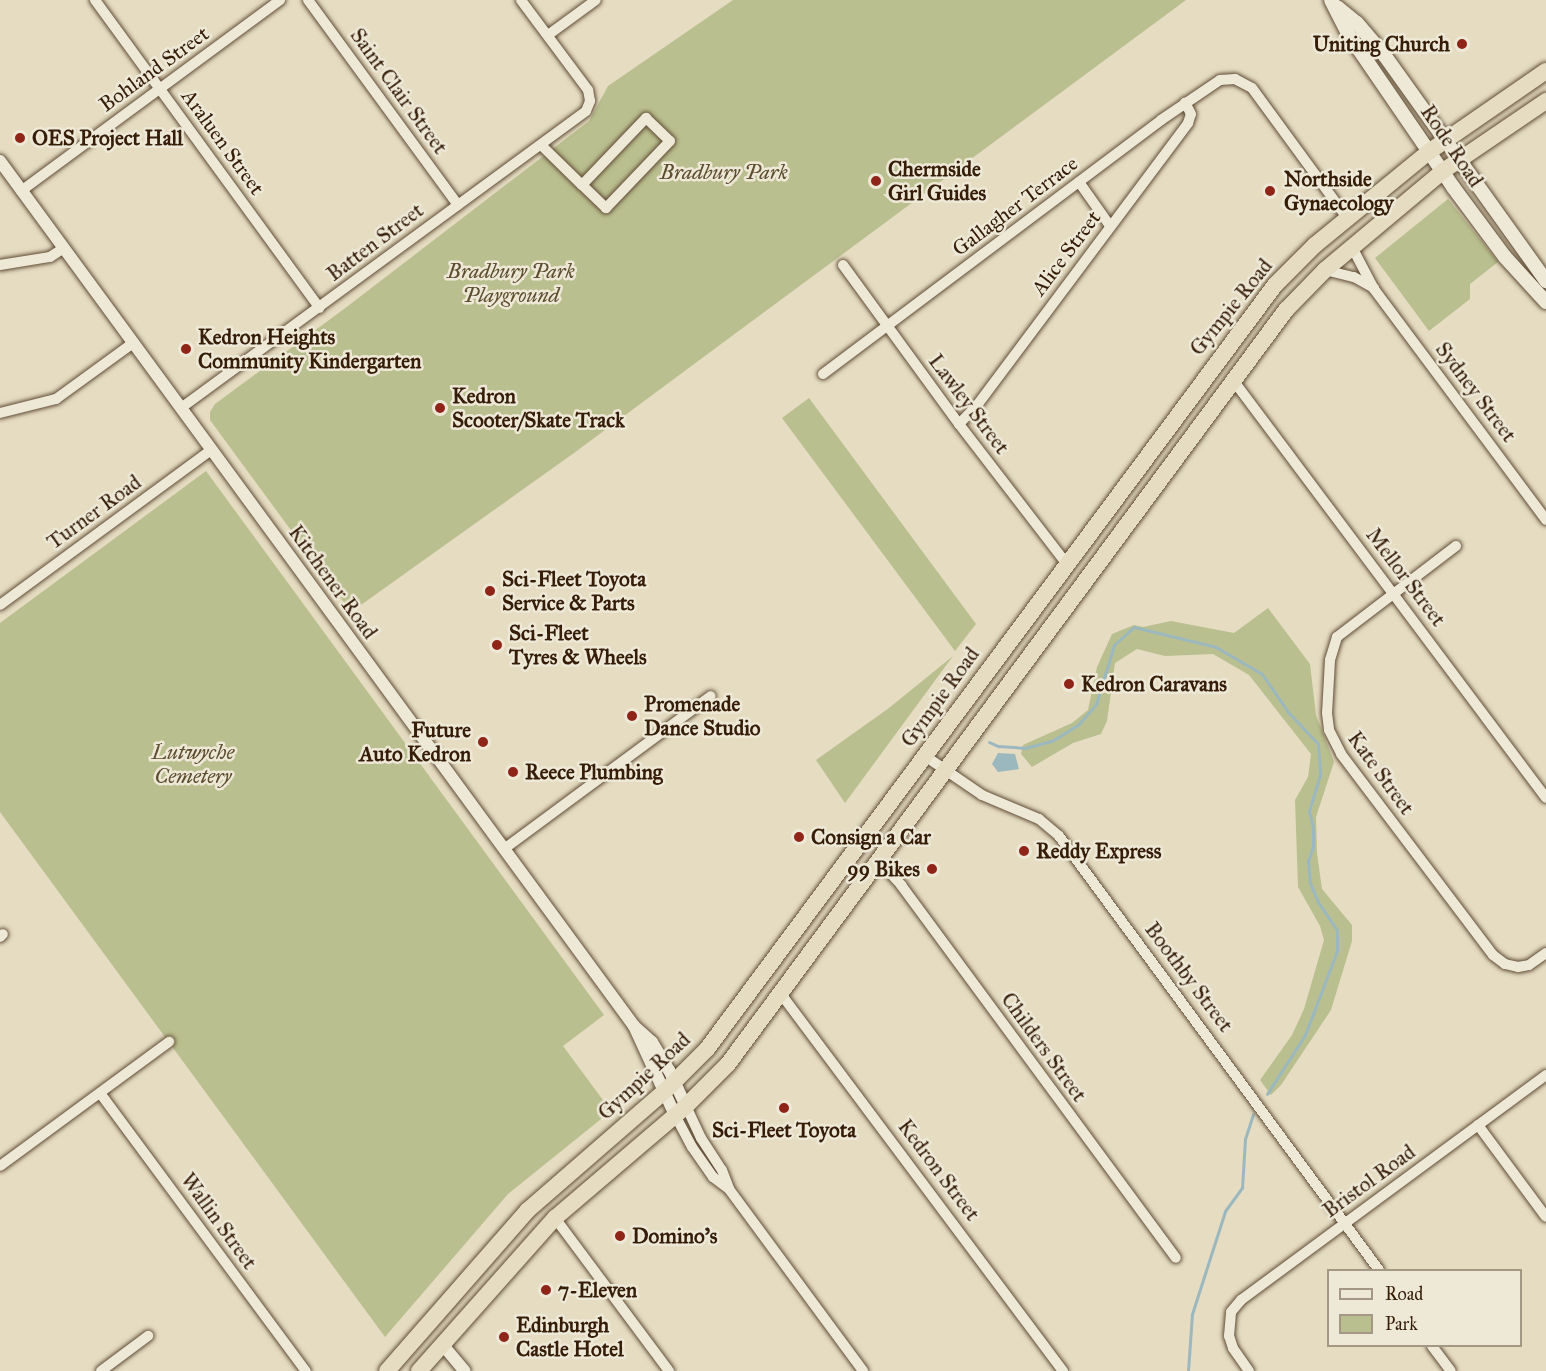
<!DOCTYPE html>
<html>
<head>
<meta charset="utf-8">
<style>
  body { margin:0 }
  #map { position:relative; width:1546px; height:1371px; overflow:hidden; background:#e5dcc2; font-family:"IM FELL Great Primer",serif }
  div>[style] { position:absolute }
  .green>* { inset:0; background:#babf8f }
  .water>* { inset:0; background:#9cb8bf }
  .stream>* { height:3px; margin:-1.5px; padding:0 1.5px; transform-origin:1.5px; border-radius:1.5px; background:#9cb8bf }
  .roads { filter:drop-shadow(0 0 2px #614d36) drop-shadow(0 0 2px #614d36) }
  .minor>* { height:10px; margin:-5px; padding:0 5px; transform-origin:5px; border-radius:5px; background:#eee8d7 }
  .tertiary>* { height:12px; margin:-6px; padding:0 6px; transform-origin:6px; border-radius:6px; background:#eee8d7 }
  .secondary>* { height:14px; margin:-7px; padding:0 7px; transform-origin:7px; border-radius:7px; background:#eee8d7 }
  .trunk>* { height:16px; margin:-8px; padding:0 8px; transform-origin:8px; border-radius:8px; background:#e5dcc2 }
  .dots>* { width:16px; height:16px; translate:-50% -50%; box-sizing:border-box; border:3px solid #eee8d7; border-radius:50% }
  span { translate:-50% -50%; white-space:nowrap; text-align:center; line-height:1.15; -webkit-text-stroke:5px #eee8d7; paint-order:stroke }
  .poi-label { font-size:21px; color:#351d08; font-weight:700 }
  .right { translate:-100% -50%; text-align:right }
  .left { translate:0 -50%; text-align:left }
  .street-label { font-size:21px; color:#351d08 }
  .park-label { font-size:21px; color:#5d4e30; font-style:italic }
  .legend { position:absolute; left:1327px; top:1269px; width:195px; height:78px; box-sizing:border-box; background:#eee8d7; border:2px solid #a49784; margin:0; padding:8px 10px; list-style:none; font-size:18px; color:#351d08 }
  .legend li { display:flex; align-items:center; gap:12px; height:30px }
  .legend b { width:30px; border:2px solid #a49784 }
</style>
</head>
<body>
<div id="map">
  <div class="green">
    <div style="clip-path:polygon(733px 0,1186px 0,574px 453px,351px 612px,210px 420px,210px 412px,215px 404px,344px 309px,589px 121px,608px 86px)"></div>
    <div style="clip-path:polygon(1448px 199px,1498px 262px,1470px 284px,1470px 299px,1429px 331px,1375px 258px)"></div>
    <div style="clip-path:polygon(809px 398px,976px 624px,955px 651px,782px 418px)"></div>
    <div style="clip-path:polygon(206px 471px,604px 1015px,563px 1046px,611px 1111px,508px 1194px,385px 1337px,0 812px,0 623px)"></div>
    <div style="clip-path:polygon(1268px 608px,1310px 664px,1316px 715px,1334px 762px,1316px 817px,1317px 853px,1322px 889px,1352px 925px,1352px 941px,1331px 1010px,1281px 1085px,1271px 1095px,1260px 1080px,1292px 1035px,1304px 1009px,1324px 940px,1320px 926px,1298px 887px,1295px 800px,1308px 777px,1311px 754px,1249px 675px,1213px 654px,1165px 656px,1137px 649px,1115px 663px,1107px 721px,1101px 734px,1073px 743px,1032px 767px,1021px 754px,1023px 745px,1072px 723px,1088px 710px,1097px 667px,1112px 634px,1134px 625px,1143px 627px,1171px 621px,1234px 633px)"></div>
    <div style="clip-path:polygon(953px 656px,845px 803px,816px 760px,889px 708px)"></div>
  </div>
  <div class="water">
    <div style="clip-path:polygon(998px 753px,1015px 754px,1019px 769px,998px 772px,992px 764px)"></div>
  </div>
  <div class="stream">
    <div style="left:989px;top:742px;width:10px;rotate:24deg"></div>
    <div style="left:998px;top:746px;width:27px;rotate:4deg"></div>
    <div style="left:1025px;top:748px;width:28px;rotate:-15deg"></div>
    <div style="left:1052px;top:741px;width:31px;rotate:-32deg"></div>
    <div style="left:1078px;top:725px;width:28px;rotate:-49deg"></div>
    <div style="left:1096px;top:704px;width:62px;rotate:-73deg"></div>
    <div style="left:1114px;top:645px;width:27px;rotate:-42deg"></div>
    <div style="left:1134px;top:627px;width:84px;rotate:13.7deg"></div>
    <div style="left:1216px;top:647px;width:53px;rotate:30.4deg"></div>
    <div style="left:1262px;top:674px;width:46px;rotate:55.6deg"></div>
    <div style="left:1288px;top:712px;width:44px;rotate:46.8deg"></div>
    <div style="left:1318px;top:744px;width:31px;rotate:86deg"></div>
    <div style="left:1320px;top:775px;width:38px;rotate:107deg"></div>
    <div style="left:1309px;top:811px;width:16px;rotate:76deg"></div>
    <div style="left:1313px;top:827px;width:20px;rotate:90deg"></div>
    <div style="left:1313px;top:847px;width:15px;rotate:110deg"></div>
    <div style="left:1308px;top:861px;width:22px;rotate:85deg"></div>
    <div style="left:1310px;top:883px;width:21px;rotate:67deg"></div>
    <div style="left:1318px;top:902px;width:34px;rotate:56deg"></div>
    <div style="left:1337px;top:930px;width:21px;rotate:90deg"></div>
    <div style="left:1337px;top:951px;width:90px;rotate:110.9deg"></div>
    <div style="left:1305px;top:1035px;width:70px;rotate:122.8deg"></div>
    <div style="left:1188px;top:1371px;width:57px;rotate:-86deg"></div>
    <div style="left:1192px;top:1314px;width:108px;rotate:-72.2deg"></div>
    <div style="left:1225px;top:1211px;width:29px;rotate:-54deg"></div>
    <div style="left:1242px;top:1188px;width:49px;rotate:-86.5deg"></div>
    <div style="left:1245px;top:1139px;width:26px;rotate:-72deg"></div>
  </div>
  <div class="roads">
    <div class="minor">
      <div style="left:95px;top:0;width:381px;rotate:53.9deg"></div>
      <div style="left:308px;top:0;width:254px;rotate:53.8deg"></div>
      <div style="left:548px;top:35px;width:59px;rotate:-36.1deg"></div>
      <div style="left:646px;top:118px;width:33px;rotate:44deg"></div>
      <div style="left:670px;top:141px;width:93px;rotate:133.7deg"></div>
      <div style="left:606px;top:208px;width:33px;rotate:-136deg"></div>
      <div style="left:582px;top:185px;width:93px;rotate:-46.3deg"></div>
      <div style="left:541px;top:145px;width:57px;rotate:44.3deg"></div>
      <div style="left:1079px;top:182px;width:54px;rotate:54.8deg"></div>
      <div style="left:21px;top:191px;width:322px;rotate:-36.4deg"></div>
      <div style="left:1352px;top:247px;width:47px;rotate:62.4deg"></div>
      <div style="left:1374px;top:289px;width:288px;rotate:53.3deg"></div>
      <div style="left:0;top:265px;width:51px;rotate:-9.1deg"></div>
      <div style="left:50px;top:257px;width:17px;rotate:-33deg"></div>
      <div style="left:843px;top:265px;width:197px;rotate:53.9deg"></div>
      <div style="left:959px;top:424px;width:177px;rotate:52.4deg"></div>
      <div style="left:1325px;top:270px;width:30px;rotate:14deg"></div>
      <div style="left:1354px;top:277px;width:23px;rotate:29deg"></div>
      <div style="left:823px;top:374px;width:423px;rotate:-36.9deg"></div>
      <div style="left:1161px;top:120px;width:71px;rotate:-34.1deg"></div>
      <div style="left:1220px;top:80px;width:15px;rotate:-4deg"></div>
      <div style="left:1235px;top:79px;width:19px;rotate:28deg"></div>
      <div style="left:1252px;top:88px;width:161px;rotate:53.8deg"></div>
      <div style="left:1233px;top:380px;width:522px;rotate:53.17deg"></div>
      <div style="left:181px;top:408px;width:502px;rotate:-36.25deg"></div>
      <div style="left:586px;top:111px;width:11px;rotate:-68deg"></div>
      <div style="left:590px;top:101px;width:11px;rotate:-100deg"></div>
      <div style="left:588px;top:90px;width:112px;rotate:-126.7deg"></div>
      <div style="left:0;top:413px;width:58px;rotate:-14deg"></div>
      <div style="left:56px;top:399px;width:95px;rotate:-36deg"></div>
      <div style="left:959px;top:424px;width:28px;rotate:-46deg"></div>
      <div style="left:978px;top:404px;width:351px;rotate:-53.2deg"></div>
      <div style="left:1188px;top:123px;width:9px;rotate:-72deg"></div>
      <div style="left:1191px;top:114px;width:13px;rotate:-117deg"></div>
      <div style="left:1456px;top:546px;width:150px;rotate:142.6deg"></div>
      <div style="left:1337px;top:637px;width:24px;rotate:107deg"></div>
      <div style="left:1330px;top:660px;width:53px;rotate:93.2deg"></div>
      <div style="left:1327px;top:713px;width:17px;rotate:83deg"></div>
      <div style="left:1329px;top:730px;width:27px;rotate:63deg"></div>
      <div style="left:1341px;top:754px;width:252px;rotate:52.9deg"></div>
      <div style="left:1493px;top:955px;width:15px;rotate:37deg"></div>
      <div style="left:1505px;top:964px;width:13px;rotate:13deg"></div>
      <div style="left:1518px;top:967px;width:11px;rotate:-10deg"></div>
      <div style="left:1529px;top:965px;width:21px;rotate:-35deg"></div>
      <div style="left:0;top:605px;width:262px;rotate:-36.3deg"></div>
      <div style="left:925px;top:756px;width:69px;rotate:34.4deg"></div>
      <div style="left:982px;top:795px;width:62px;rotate:22.8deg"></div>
      <div style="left:1039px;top:819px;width:26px;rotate:40deg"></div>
      <div style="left:1059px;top:836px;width:539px;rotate:53.6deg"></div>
      <div style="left:504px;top:849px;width:257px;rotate:-36.5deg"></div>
      <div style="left:879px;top:861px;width:33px;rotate:47deg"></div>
      <div style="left:901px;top:885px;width:463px;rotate:53.6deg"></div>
      <div style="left:0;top:937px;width:4px;rotate:-45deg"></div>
      <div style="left:781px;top:994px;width:471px;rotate:53.2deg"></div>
      <div style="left:100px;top:1093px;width:346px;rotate:53.5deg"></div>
      <div style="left:686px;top:1106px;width:35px;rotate:65deg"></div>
      <div style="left:701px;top:1138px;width:38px;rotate:57deg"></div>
      <div style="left:722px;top:1170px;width:19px;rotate:69deg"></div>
      <div style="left:675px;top:1115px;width:36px;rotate:62deg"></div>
      <div style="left:692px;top:1147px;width:37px;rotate:55deg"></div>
      <div style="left:713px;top:1177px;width:20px;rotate:37deg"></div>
      <div style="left:729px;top:1189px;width:226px;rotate:53.6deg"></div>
      <div style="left:1478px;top:1125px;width:114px;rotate:53.5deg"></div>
      <div style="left:0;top:1166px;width:210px;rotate:-36.3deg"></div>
      <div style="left:555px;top:1218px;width:191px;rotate:53.3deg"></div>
      <div style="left:1432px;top:1346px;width:31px;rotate:53deg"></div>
      <div style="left:101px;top:1371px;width:59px;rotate:-36.7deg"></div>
      <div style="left:1249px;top:1371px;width:28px;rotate:-125deg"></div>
      <div style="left:1233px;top:1348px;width:13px;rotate:-108deg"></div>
      <div style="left:1229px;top:1336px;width:24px;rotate:-85deg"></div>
      <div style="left:1231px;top:1312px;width:16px;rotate:-50deg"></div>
      <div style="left:1241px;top:1300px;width:379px;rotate:-36.4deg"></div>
    </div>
    <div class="tertiary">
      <div style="left:0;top:161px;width:1072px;rotate:53.76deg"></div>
      <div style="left:634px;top:1026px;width:24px;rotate:42deg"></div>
      <div style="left:652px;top:1042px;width:33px;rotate:59deg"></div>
      <div style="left:669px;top:1070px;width:40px;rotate:65deg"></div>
      <div style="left:634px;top:1026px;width:98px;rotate:65.3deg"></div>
      <div style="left:442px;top:1344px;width:35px;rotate:50deg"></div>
    </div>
    <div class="secondary">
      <div style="left:1331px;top:0;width:36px;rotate:63deg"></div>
      <div style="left:1347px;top:32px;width:188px;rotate:55.6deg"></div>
      <div style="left:1453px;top:187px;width:87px;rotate:53.4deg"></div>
      <div style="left:1505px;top:257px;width:61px;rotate:47.7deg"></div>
      <div style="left:1337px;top:7px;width:26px;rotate:39deg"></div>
      <div style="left:1357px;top:23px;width:43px;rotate:49.7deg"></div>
      <div style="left:1385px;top:56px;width:277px;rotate:54.4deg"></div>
    </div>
    <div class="trunk">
      <div style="left:387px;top:1371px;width:214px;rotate:-48.8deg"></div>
      <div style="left:528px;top:1210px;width:181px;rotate:-41deg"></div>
      <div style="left:665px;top:1091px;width:59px;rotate:-45deg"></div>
      <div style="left:707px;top:1049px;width:952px;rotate:-53.37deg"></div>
      <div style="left:1275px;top:285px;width:57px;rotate:-45deg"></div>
      <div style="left:1315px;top:245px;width:149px;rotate:-39.3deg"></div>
      <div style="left:1430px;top:151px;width:141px;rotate:-34.6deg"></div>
      <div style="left:419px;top:1371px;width:205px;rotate:-48.4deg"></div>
      <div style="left:555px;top:1218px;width:172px;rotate:-40.5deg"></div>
      <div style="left:686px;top:1106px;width:59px;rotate:-45deg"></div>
      <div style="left:728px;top:1064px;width:938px;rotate:-53.5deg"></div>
      <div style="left:1286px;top:310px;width:56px;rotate:-45.7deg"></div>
      <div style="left:1325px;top:270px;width:154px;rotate:-40deg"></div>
      <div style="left:1443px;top:171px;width:125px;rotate:-34.2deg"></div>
    </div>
  </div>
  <div class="dots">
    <div style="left:1462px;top:44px;background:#8f2418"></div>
    <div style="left:20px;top:138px;background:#8f2418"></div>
    <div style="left:876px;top:181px;background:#8f2418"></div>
    <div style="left:1270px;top:191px;background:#8f2418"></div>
    <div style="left:186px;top:349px;background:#8f2418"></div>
    <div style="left:440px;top:408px;background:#8f2418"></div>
    <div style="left:490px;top:591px;background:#8f2418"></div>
    <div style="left:497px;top:645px;background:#8f2418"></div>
    <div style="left:1069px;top:684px;background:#8f2418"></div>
    <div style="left:632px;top:716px;background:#8f2418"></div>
    <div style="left:483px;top:742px;background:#8f2418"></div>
    <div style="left:513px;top:772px;background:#8f2418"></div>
    <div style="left:799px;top:837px;background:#8f2418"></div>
    <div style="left:1024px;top:851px;background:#8f2418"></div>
    <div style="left:932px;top:869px;background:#8f2418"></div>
    <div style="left:784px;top:1108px;background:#8f2418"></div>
    <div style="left:620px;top:1236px;background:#8f2418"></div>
    <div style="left:546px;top:1290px;background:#8f2418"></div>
    <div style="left:504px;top:1337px;background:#8f2418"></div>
  </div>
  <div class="poi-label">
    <span class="right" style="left:1450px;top:44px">Uniting Church</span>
    <span class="left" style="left:32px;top:138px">OES Project Hall</span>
    <span class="left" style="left:888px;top:181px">Chermside<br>Girl Guides</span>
    <span class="left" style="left:1284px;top:191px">Northside<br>Gynaecology</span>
    <span class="left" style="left:198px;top:349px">Kedron Heights<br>Community Kindergarten</span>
    <span class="left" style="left:452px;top:408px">Kedron<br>Scooter/Skate Track</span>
    <span class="left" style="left:502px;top:591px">Sci-Fleet Toyota<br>Service &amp; Parts</span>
    <span class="left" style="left:509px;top:645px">Sci-Fleet<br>Tyres &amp; Wheels</span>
    <span class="left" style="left:1081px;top:684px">Kedron Caravans</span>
    <span class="left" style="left:644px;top:716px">Promenade<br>Dance Studio</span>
    <span class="right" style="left:471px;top:742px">Future<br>Auto Kedron</span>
    <span class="left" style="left:525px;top:772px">Reece Plumbing</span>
    <span class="left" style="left:811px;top:837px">Consign a Car</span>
    <span class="left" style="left:1036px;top:851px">Reddy Express</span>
    <span class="right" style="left:920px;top:869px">99 Bikes</span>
    <span style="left:784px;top:1130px">Sci-Fleet Toyota</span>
    <span class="left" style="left:632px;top:1236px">Domino's</span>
    <span class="left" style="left:558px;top:1290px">7-Eleven</span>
    <span class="left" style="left:516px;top:1337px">Edinburgh<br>Castle Hotel</span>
  </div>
  <div class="street-label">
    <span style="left:154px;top:69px;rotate:-36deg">Bohland Street</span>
    <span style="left:399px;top:91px;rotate:54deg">Saint Clair Street</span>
    <span style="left:223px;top:142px;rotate:54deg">Araluen Street</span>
    <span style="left:1452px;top:146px;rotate:56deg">Rode Road</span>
    <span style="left:1015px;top:206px;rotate:-37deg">Gallagher Terrace</span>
    <span style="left:375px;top:242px;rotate:-37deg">Batten Street</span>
    <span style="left:1066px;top:253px;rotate:-53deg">Alice Street</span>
    <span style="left:1231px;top:307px;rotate:-51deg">Gympie Road</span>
    <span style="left:1476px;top:392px;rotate:53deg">Sydney Street</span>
    <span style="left:969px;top:404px;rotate:53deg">Lawley Street</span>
    <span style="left:94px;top:512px;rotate:-36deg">Turner Road</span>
    <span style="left:1406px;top:577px;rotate:53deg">Mellor Street</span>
    <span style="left:333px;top:582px;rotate:54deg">Kitchener Road</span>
    <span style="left:940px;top:697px;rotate:-54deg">Gympie Road</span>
    <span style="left:1381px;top:773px;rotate:54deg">Kate Street</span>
    <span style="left:1189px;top:977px;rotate:53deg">Boothby Street</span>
    <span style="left:1044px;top:1047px;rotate:54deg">Childers Street</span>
    <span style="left:644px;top:1076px;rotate:-43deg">Gympie Road</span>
    <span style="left:939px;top:1170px;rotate:53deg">Kedron Street</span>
    <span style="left:1369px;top:1181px;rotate:-36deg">Bristol Road</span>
    <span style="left:219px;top:1221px;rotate:54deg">Wallin Street</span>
  </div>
  <div class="park-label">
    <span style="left:724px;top:172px">Bradbury Park</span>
    <span style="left:511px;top:283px">Bradbury Park<br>Playground</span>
    <span style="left:193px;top:764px">Lutwyche<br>Cemetery</span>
  </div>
  <ul class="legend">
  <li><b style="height:8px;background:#eee8d7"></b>Road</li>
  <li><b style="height:16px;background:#babf8f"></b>Park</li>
  </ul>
</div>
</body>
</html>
